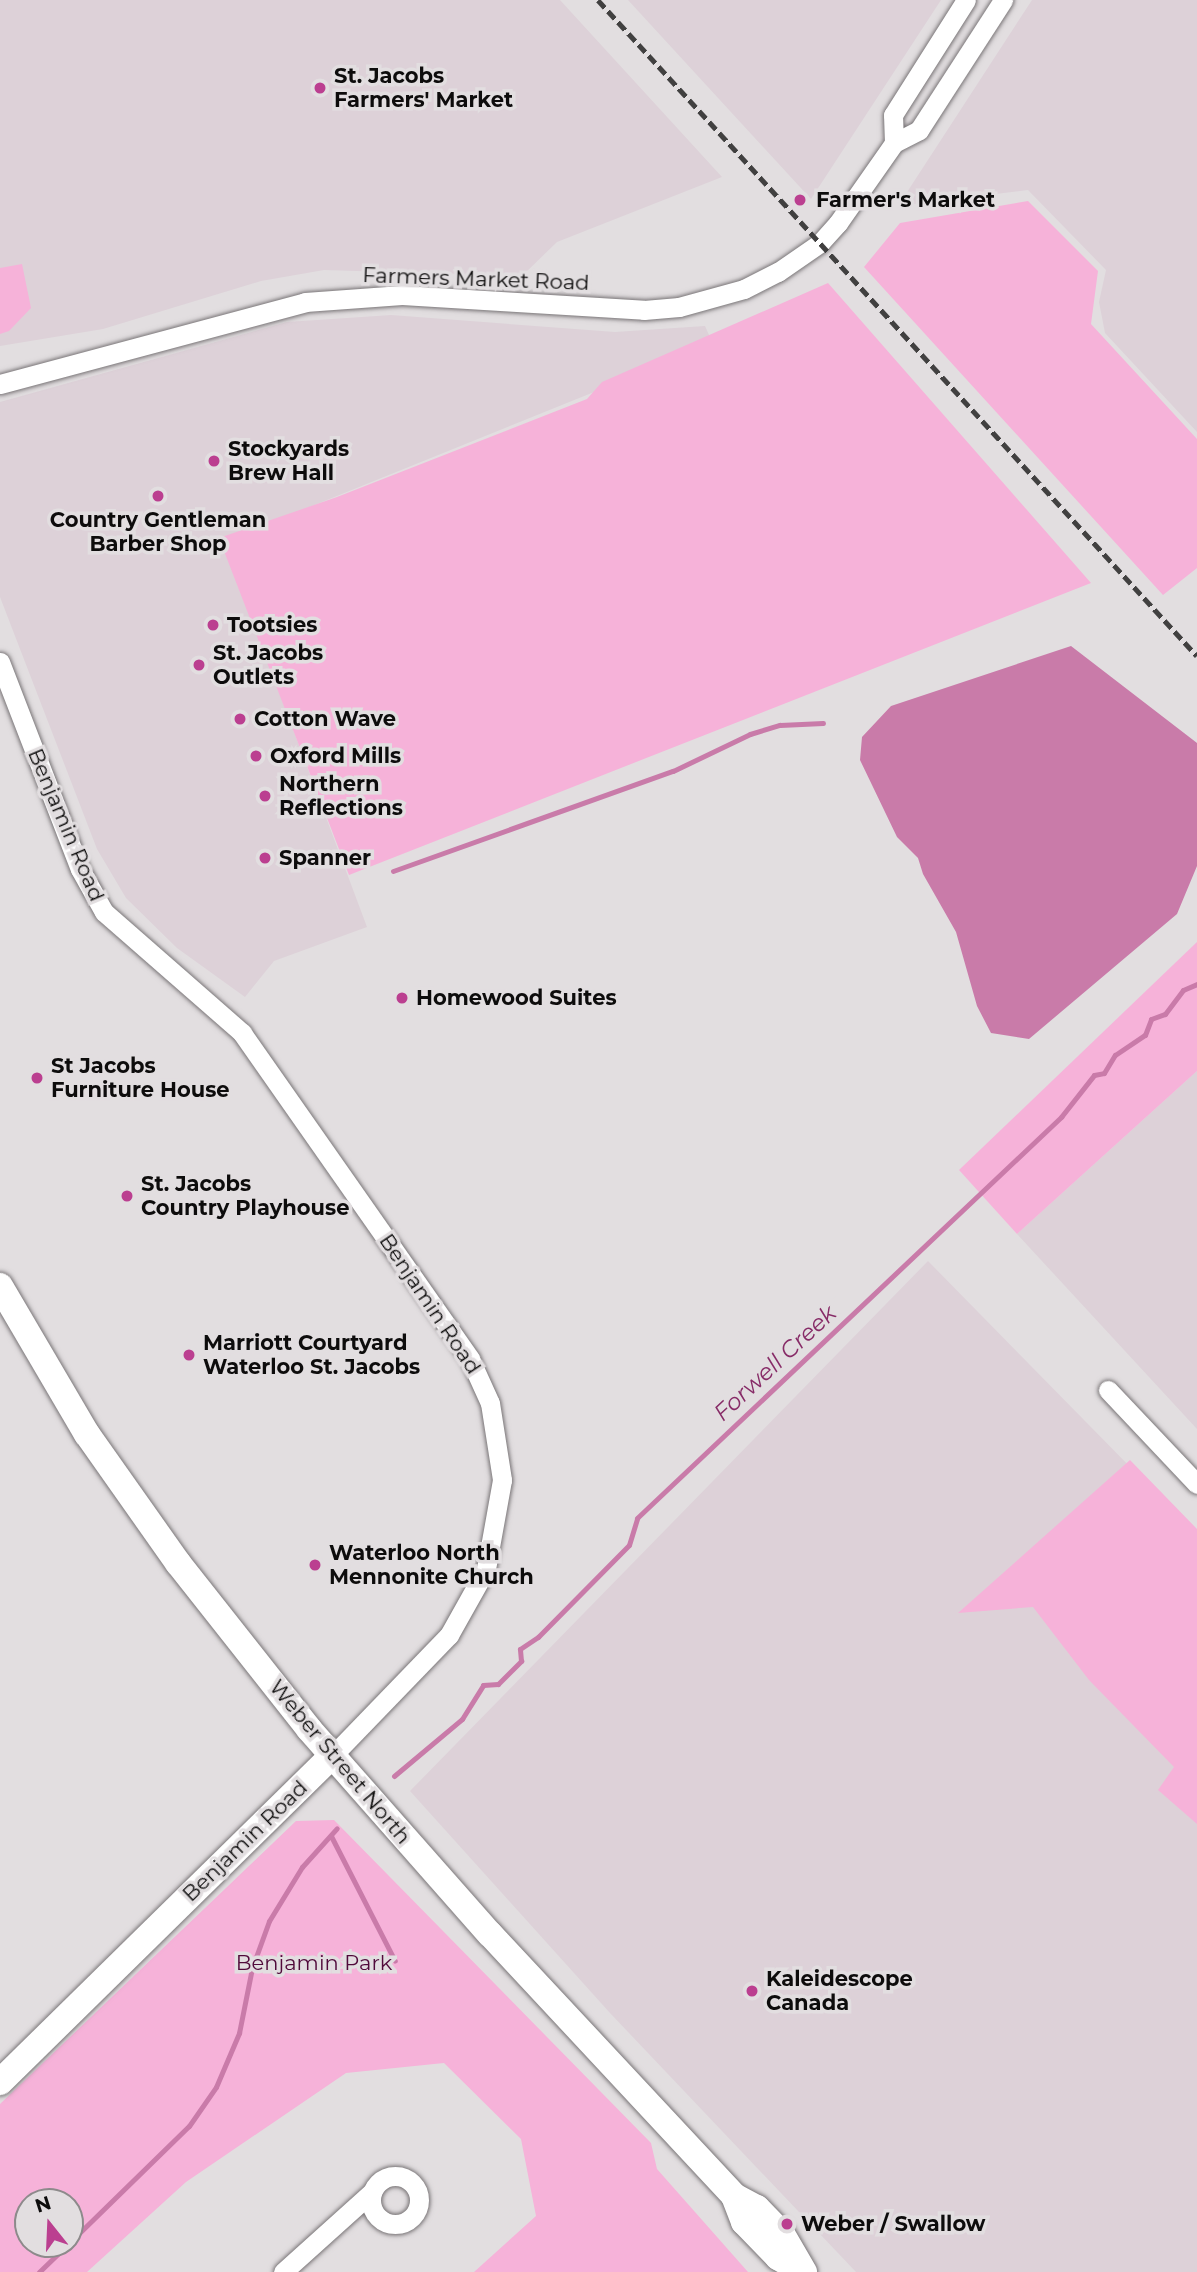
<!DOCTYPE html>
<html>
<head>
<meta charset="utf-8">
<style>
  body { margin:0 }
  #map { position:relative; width:1197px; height:2272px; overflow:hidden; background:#e2dee0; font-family:Montserrat,sans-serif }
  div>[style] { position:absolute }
  .built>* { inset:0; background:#ddd1d8 }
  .green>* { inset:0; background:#f6b2d9 }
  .water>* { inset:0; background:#c97ba9 }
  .stream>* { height:5px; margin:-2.5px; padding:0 2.5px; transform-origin:2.5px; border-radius:2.5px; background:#c97ba9 }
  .roads { filter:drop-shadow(0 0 2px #797577) drop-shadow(0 0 2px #797577) }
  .street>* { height:19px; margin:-9.5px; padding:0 9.5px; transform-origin:9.5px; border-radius:9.5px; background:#fff }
  .street>.ring { margin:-9.5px; padding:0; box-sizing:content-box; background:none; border:19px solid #fff; border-radius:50% }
  .secondary>* { height:26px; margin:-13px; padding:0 13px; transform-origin:13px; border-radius:13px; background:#fff }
  .rail>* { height:5px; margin-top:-2.5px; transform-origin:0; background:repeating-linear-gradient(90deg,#414040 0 10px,transparent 0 15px) }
  .dots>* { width:19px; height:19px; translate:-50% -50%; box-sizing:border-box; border:4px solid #e2dee0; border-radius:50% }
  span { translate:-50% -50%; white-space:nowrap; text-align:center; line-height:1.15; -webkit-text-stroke:7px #e2dee0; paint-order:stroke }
  .poi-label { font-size:21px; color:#0d0c0c; font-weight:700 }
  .left { translate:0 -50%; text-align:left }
  .street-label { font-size:21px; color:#0d0c0c }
  .park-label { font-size:21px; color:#510a3b }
  .water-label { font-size:23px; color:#872b67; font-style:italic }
  .north { position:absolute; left:14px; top:2188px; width:70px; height:70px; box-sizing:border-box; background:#e2dee0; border:2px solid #8d8a8b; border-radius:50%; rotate:342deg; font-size:19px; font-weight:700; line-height:28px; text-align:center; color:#0d0c0c }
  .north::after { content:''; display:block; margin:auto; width:24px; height:32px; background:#bb3f90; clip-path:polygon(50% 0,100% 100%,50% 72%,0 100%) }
</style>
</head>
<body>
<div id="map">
  <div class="built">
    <div style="clip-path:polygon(0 0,560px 0,722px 177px,557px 242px,522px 276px,324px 270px,261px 281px,103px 329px,0 346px)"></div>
    <div style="clip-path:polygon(628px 0,941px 0,811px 199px)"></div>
    <div style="clip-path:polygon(1032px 0,1197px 0,1197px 432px,1105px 333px,1099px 302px,1106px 270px,1028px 190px,898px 206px)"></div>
    <div style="clip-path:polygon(391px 315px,615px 332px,705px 326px,713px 344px,223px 542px,367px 927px,274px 961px,245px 997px,177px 948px,126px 898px,97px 849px,0 597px,0 402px,287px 322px)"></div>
    <div style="clip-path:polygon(1197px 1071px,1197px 1429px,1017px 1234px)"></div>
    <div style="clip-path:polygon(928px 1261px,1197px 1535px,1197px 2272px,856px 2272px,610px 2013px,410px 1791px)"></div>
  </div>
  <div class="green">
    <div style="clip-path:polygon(1028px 201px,1098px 271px,1091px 324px,1197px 439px,1197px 568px,1163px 595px,864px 267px,900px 223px)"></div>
    <div style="clip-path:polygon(22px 264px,31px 308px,9px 331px,0 334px,0 268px)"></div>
    <div style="clip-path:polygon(828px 283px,1091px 583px,349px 875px,219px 538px,337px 497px,587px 399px,602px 382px)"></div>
    <div style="clip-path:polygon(1197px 942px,1197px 1071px,1017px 1234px,959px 1170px)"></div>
    <div style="clip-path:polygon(1130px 1460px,1197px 1529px,1197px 1824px,1158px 1790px,1174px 1767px,1089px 1680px,1033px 1607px,958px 1613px)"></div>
    <div style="clip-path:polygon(evenodd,334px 1820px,651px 2143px,657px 2169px,748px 2272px,474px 2272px,536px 2216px,521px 2139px,444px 2063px,346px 2073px,186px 2182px,87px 2272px,0 2272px,0 2104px,296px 1821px,334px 1820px,28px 2202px,70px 2202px,70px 2244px,28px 2244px,28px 2202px)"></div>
  </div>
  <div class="water">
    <div style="clip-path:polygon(1071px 646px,1197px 743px,1197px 866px,1177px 914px,1029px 1039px,991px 1033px,977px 1006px,956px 932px,923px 874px,918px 858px,897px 837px,860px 760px,862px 737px,891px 706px)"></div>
  </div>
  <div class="stream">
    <div style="left:393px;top:871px;width:297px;rotate:-19.7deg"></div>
    <div style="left:673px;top:771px;width:85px;rotate:-25.7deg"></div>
    <div style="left:750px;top:734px;width:31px;rotate:-17deg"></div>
    <div style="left:780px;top:725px;width:43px;rotate:-2.7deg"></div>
    <div style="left:394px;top:1776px;width:89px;rotate:-40deg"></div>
    <div style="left:462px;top:1719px;width:40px;rotate:-58deg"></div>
    <div style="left:483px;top:1685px;width:15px;rotate:-4deg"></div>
    <div style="left:498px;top:1684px;width:33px;rotate:-45deg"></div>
    <div style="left:521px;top:1661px;width:12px;rotate:-95deg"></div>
    <div style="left:520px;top:1649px;width:22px;rotate:-34deg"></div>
    <div style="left:538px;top:1637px;width:129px;rotate:-45.3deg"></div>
    <div style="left:629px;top:1545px;width:28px;rotate:-73deg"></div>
    <div style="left:637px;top:1518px;width:584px;rotate:-43.4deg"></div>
    <div style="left:1061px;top:1117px;width:53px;rotate:-51.8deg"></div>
    <div style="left:1094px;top:1075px;width:10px;rotate:-11deg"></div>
    <div style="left:1104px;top:1073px;width:21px;rotate:-59deg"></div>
    <div style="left:1115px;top:1055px;width:36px;rotate:-34deg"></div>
    <div style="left:1145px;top:1035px;width:17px;rotate:-69deg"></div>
    <div style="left:1151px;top:1019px;width:15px;rotate:-20deg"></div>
    <div style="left:1165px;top:1014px;width:30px;rotate:-53deg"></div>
    <div style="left:1183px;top:990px;width:15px;rotate:-23deg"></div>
    <div style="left:331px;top:1836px;width:140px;rotate:62.9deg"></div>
    <div style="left:70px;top:2242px;width:166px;rotate:-44.3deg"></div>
    <div style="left:189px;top:2126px;width:47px;rotate:-55.3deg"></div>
    <div style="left:216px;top:2087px;width:59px;rotate:-66.9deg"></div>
    <div style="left:239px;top:2033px;width:66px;rotate:-78.7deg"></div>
    <div style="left:252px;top:1968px;width:50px;rotate:-70.1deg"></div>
    <div style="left:269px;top:1921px;width:63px;rotate:-58.6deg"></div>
    <div style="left:302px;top:1867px;width:52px;rotate:-48.1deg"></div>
    <div style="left:39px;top:2272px;width:40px;rotate:-44deg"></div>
  </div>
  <div class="roads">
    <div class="street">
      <div style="left:894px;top:143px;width:28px;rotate:-92deg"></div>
      <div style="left:893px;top:115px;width:136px;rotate:-57.6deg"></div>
      <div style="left:0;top:384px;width:316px;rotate:-15deg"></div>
      <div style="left:305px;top:302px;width:97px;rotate:-4.1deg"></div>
      <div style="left:402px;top:295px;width:242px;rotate:3.5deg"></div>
      <div style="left:644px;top:310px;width:35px;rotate:-5deg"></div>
      <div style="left:679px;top:307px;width:67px;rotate:-15.5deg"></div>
      <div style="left:744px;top:289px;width:38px;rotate:-27deg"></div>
      <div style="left:778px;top:272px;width:51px;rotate:-34.6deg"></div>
      <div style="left:820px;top:243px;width:27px;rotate:-48deg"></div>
      <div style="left:838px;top:223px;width:98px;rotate:-55deg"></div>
      <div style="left:894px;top:143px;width:28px;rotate:-27deg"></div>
      <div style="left:919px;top:130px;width:155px;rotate:-57.1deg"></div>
      <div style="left:0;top:662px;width:222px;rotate:68.9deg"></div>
      <div style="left:80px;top:869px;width:49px;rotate:60.8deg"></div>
      <div style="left:104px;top:912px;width:184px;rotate:41.2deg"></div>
      <div style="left:242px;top:1033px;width:398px;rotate:55deg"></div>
      <div style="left:470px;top:1359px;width:48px;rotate:65.6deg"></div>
      <div style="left:490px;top:1403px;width:78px;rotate:81.1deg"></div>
      <div style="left:502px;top:1480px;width:90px;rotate:100.2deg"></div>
      <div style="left:486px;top:1569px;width:76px;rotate:119.3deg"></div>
      <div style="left:449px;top:1635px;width:168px;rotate:134deg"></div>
      <div style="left:1108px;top:1390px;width:129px;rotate:46.6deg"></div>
      <div class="ring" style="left:371px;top:2176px;width:29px;height:29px"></div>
      <div style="left:283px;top:2272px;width:120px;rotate:-42deg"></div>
    </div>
    <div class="secondary">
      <div style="left:0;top:1286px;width:172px;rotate:59.6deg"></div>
      <div style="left:87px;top:1434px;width:158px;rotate:54.8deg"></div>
      <div style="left:178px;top:1563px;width:211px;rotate:51.7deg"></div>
      <div style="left:309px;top:1729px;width:273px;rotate:48.6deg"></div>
      <div style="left:490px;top:1934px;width:358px;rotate:47deg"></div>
      <div style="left:734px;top:2196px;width:26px;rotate:28deg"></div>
      <div style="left:757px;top:2208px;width:36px;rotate:46deg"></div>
      <div style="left:782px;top:2234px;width:44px;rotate:59.9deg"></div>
      <div style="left:0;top:2082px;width:465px;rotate:-44.5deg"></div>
      <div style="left:734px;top:2196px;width:28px;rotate:69deg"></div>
      <div style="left:744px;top:2222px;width:49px;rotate:45.8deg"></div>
      <div style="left:778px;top:2257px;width:29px;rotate:31deg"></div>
    </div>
  </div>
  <div class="rail">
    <div style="left:598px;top:0;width:888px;rotate:47.6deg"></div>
  </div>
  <div class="dots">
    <div style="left:320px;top:88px;background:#bb3f90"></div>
    <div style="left:800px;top:200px;background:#bb3f90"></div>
    <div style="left:214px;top:461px;background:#bb3f90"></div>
    <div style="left:158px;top:496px;background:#bb3f90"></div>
    <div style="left:213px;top:625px;background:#bb3f90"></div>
    <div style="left:199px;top:665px;background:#bb3f90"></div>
    <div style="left:240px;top:719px;background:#bb3f90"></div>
    <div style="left:256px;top:756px;background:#bb3f90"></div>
    <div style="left:265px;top:796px;background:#bb3f90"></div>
    <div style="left:265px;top:858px;background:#bb3f90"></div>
    <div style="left:402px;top:998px;background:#bb3f90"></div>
    <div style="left:37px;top:1078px;background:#bb3f90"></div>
    <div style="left:127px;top:1196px;background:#bb3f90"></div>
    <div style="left:189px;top:1355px;background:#bb3f90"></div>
    <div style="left:315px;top:1565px;background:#bb3f90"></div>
    <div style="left:752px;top:1991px;background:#bb3f90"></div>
    <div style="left:787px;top:2224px;background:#bb3f90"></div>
  </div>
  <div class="poi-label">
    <span class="left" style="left:334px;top:88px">St. Jacobs<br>Farmers' Market</span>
    <span class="left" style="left:816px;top:200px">Farmer's Market</span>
    <span class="left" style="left:228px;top:461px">Stockyards<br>Brew Hall</span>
    <span style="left:158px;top:532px">Country Gentleman<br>Barber Shop</span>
    <span class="left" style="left:227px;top:625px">Tootsies</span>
    <span class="left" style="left:213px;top:665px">St. Jacobs<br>Outlets</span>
    <span class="left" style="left:254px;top:719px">Cotton Wave</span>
    <span class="left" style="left:270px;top:756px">Oxford Mills</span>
    <span class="left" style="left:279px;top:796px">Northern<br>Reflections</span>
    <span class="left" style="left:279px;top:858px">Spanner</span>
    <span class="left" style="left:416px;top:998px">Homewood Suites</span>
    <span class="left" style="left:51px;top:1078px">St Jacobs<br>Furniture House</span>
    <span class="left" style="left:141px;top:1196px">St. Jacobs<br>Country Playhouse</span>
    <span class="left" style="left:203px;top:1355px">Marriott Courtyard<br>Waterloo St. Jacobs</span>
    <span class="left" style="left:329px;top:1565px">Waterloo North<br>Mennonite Church</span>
    <span class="left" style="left:766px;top:1991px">Kaleidescope<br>Canada</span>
    <span class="left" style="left:801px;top:2224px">Weber / Swallow</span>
  </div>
  <div class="street-label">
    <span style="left:476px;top:279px;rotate:2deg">Farmers Market Road</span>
    <span style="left:66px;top:825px;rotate:67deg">Benjamin Road</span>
    <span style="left:430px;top:1304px;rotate:56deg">Benjamin Road</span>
    <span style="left:340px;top:1762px;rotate:50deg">Weber Street North</span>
    <span style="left:245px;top:1841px;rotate:-44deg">Benjamin Road</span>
  </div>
  <div class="park-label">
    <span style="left:314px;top:1963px">Benjamin Park</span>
  </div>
  <div class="water-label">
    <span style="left:775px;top:1363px;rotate:-43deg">Forwell Creek</span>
  </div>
  <div class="north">N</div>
</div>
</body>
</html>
